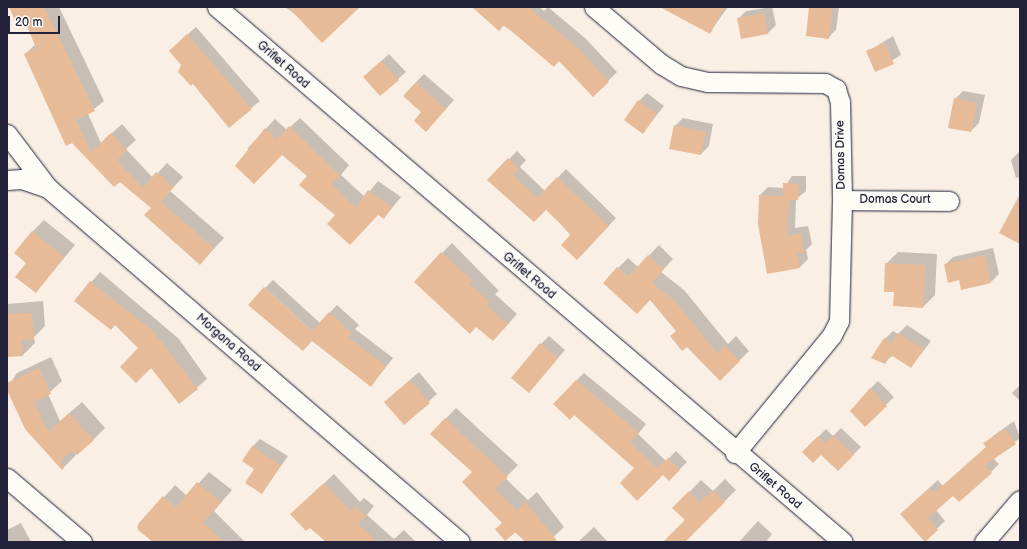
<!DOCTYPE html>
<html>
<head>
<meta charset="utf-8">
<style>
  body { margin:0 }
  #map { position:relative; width:1027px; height:549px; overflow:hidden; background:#f9efe4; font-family:"Balsamiq Sans",sans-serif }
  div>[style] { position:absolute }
  .shadow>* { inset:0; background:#0003 }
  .building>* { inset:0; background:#e7bb97 }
  .roads { filter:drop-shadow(0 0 1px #22223b) drop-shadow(0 0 1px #22223b) }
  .minor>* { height:19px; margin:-9.5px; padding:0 9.5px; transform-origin:9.5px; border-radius:9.5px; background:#fdfcf7 }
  span { translate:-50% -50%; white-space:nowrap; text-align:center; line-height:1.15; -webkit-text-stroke:4px #fdfcf7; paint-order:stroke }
  .street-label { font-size:12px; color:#22223b }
  .frame { position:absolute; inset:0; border:8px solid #22223b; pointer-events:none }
  .scale { position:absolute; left:8px; top:16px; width:52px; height:18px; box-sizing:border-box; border:2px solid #22223b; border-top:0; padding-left:5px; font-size:12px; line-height:14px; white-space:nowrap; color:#22223b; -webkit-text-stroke:3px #fdfcf7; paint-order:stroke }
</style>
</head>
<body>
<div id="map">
  <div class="shadow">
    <div style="clip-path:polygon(10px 7px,59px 7px,104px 101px,88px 114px,101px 143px,122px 124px,136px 140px,126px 149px,153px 178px,167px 163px,183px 177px,170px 191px,224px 238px,200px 264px,152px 208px,120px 181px,114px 186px,25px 54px,36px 44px,27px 22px)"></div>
    <div style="clip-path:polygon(285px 7px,358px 7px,299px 17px)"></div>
    <div style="clip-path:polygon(473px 7px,539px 7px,544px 11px,548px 7px,586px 39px,617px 72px,593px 96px,559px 60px)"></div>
    <div style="clip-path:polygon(670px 7px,728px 7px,710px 32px)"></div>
    <div style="clip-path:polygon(772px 7px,776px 25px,768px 33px,738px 19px,746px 11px)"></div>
    <div style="clip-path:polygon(810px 7px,839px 7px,836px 30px,828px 38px)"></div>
    <div style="clip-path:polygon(196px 27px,260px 101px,229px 126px,182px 64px,178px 43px)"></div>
    <div style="clip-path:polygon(893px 36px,901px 55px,875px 71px,867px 52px)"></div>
    <div style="clip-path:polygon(389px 54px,406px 72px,398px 79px,372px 69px)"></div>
    <div style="clip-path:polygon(424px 74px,454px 100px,434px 122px,416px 82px)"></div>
    <div style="clip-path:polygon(963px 91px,985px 95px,979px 123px,971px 131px,955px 99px)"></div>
    <div style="clip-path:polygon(647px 93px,664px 106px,643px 132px,639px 101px)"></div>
    <div style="clip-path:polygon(300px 118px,349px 165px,341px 175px,365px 197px,378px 181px,401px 197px,384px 218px,378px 214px,337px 215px,309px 176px,283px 154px,247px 149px,275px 119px,287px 130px)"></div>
    <div style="clip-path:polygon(683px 118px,713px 124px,709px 146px,701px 154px,675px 126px)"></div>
    <div style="clip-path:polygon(517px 151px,526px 160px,520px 167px,545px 191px,566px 169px,616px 218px,585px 251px,546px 208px,489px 180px)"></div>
    <div style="clip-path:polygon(1019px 152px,1020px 177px,1016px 178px,1011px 160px)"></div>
    <div style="clip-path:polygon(792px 176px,806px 176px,806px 191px,796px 199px,795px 228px,808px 226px,812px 244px,806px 250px,808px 259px,800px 267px,759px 224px,760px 195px,768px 187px,784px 188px)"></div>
    <div style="clip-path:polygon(44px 220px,75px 245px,36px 292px,32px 232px)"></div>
    <div style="clip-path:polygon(452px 243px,499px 291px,495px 294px,517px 314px,503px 330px,442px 253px)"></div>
    <div style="clip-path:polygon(659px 245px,673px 259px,661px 272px,684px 290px,728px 344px,736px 336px,749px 351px,720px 380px,651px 298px,618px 268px,628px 258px,638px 267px)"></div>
    <div style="clip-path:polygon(993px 248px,999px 274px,991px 282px,962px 288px,960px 279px,945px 265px,953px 257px)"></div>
    <div style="clip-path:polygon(898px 252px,937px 254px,935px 295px,923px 307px,886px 264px)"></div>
    <div style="clip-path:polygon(100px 272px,179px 339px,207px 379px,180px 402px,140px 348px,116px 324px,75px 301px)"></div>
    <div style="clip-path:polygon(273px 280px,320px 323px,337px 305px,359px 325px,355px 329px,393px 358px,378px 377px,371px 385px,265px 288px)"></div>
    <div style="clip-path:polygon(43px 301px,45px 326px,34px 337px,35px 343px,23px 355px,7px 356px,7px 304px)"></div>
    <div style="clip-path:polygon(907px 325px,931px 341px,911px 367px,893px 355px,885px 362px,885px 339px,893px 331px,898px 334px)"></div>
    <div style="clip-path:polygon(549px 336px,565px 350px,529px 392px,541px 344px)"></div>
    <div style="clip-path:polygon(51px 357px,62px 381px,48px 394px,60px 421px,82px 402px,105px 428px,93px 440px,73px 450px,76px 455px,62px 469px,7px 388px,17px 373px)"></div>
    <div style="clip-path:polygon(419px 372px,437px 394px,404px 424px,385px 402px)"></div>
    <div style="clip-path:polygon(584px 373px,646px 424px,638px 434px,666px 461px,676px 451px,687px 462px,669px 480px,663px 474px,636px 468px,576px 381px)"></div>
    <div style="clip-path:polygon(878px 381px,894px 397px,865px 425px,870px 389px)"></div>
    <div style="clip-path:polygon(1020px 385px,1020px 401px,1012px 393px)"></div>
    <div style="clip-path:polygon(456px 408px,518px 465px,505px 478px,528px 500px,537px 492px,564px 527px,548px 542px,526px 542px,503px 522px,473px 472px,431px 434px)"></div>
    <div style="clip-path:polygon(1014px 421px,1020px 438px,993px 458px,999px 464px,991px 472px,953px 494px,936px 510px,945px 521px,925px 540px,909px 506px,938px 480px,943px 486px,987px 447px,985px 444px,993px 436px)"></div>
    <div style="clip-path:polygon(841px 428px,861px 447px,838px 470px,821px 454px,803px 452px,826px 429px,833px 436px)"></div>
    <div style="clip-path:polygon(260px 439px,288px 456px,262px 493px,252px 447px)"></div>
    <div style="clip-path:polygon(209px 472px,232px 490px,214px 511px,245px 542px,155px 542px,137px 527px,175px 485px,187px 496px)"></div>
    <div style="clip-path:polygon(334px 474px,360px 502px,364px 498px,374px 506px,367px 515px,394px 539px,404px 530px,416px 542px,328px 542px,301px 505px)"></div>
    <div style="clip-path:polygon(725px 479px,736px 490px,683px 542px,677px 542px,686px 520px,674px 508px,701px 480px,713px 491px)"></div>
    <div style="clip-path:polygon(758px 521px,772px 534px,766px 542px,739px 542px)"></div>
    <div style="clip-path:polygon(21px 523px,31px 542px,7px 542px,7px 530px)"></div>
    <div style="clip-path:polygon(594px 527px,608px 542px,578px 542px)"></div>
  </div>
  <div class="building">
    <div style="clip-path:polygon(9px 7px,44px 7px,95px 111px,76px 120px,91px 152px,111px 133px,127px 150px,117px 160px,143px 188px,156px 172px,174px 187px,161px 202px,214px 248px,200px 265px,144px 215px,151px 208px,120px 182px,114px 187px,72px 143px,66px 146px,24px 54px,36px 48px,26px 24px,18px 27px)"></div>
    <div style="clip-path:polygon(288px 7px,360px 7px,322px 43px)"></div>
    <div style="clip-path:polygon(472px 7px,528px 7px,578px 48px,609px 82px,593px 97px,559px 61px,554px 67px,504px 25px,499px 31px)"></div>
    <div style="clip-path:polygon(660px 7px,724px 7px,710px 34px)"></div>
    <div style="clip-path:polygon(809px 7px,833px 7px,829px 39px,806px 36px)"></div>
    <div style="clip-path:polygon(764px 13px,768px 34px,741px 39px,737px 18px)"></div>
    <div style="clip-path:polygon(187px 34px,252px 109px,229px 128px,193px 84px,191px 86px,178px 72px,181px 65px,169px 51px)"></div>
    <div style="clip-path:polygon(885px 43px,894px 64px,875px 72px,866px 51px)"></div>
    <div style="clip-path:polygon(381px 61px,399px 80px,380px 96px,363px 77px)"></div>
    <div style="clip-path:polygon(416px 82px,446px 109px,426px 132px,414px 121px,421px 112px,403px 96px)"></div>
    <div style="clip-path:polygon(954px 98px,977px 103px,971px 132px,948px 128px)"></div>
    <div style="clip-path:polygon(638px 100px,657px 114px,643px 134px,624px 120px)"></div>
    <div style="clip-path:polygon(674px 125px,706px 132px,701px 155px,669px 149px)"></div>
    <div style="clip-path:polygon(289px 126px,340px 175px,332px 185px,356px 207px,368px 190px,392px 207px,384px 219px,378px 215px,350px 245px,327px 224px,335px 215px,299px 185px,307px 176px,282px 155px,254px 184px,235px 166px,265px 128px,277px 139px)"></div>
    <div style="clip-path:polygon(508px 158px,519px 169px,513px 175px,537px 198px,557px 177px,609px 226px,577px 260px,561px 245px,571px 234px,546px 210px,534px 222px,487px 180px)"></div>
    <div style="clip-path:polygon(783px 183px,799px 184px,798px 200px,789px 200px,787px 236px,801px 233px,804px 253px,797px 254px,800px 268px,767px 274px,758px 224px,759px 195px,783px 196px)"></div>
    <div style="clip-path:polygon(1020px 194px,1020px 244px,999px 233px)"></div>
    <div style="clip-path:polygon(32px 231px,64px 257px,36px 293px,15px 277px,26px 263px,14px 253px)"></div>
    <div style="clip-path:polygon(441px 252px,472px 280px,469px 284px,489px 301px,486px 305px,508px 324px,493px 341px,476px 327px,470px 334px,414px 282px)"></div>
    <div style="clip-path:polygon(648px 255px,664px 269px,652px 283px,674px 300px,717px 353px,725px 346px,740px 361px,720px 381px,687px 347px,682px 351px,670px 336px,676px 331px,650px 300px,637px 314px,603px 283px,617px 267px,628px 277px)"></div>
    <div style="clip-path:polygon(985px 255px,991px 283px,961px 290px,959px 280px,948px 283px,944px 264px)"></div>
    <div style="clip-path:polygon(885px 263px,925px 265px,923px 308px,893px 306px,894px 292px,884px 292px)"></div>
    <div style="clip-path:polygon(90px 281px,153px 331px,198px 389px,179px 404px,151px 368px,136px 383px,120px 367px,138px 348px,115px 325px,111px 330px,74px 301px)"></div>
    <div style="clip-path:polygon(264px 287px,312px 331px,329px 312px,352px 333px,348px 337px,386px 366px,371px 387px,312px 341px,303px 351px,248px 305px)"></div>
    <div style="clip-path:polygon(32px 313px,34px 339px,22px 340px,23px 356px,7px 357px,7px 314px)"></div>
    <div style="clip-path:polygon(898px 333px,924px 349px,911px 368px,891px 355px,885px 364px,871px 358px,884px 338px,892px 343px)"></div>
    <div style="clip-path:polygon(540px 343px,558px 358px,529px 393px,511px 378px)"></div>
    <div style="clip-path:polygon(39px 368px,51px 394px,34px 402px,48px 432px,69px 413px,94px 440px,77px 455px,72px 450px,61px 460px,64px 468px,62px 470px,25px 429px,7px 390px,7px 383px)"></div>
    <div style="clip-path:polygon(410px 380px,430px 403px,404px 425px,384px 402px)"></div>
    <div style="clip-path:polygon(576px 380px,639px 433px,630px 442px,657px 468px,668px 458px,680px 470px,669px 481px,663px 475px,637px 501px,620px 483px,634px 468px,574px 415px,570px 420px,553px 404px)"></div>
    <div style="clip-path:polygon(870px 388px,887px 406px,865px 427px,850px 411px)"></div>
    <div style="clip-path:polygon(445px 418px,508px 477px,495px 489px,517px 510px,526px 502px,558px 542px,525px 542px,516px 532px,505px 541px,495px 529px,502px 523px,462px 482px,472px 472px,430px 434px)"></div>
    <div style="clip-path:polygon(1006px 429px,1016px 444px,985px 465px,992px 473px,959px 502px,953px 496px,928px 518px,938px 530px,925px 542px,900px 514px,930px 488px,934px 493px,986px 447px,983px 443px)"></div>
    <div style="clip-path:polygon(833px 435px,854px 455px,838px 471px,821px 455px,813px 463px,802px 452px,818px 436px,825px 443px)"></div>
    <div style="clip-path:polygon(252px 446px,281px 465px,262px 494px,245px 483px,254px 469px,242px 461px)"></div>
    <div style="clip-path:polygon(197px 482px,221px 502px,203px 523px,224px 542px,153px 542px,138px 530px,138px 524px,163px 496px,176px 507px)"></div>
    <div style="clip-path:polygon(324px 483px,351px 511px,355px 506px,366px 516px,358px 524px,378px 542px,326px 542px,310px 528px,306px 531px,290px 514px)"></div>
    <div style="clip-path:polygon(713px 490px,725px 502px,685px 542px,663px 542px,685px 520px,672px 508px,689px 491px,700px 502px)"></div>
  </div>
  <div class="roads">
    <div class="minor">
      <div style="left:217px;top:7px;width:823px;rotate:40.52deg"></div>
      <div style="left:594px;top:7px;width:88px;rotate:40.4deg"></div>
      <div style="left:661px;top:64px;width:23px;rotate:31deg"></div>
      <div style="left:681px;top:76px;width:27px;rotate:13deg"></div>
      <div style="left:707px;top:82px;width:118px;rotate:0.5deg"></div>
      <div style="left:825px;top:83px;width:13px;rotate:29deg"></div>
      <div style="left:836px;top:89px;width:14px;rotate:73deg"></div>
      <div style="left:840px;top:102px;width:98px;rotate:88.8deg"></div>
      <div style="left:842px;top:200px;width:121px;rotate:91.4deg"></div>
      <div style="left:839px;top:321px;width:16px;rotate:117deg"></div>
      <div style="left:832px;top:335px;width:153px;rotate:129.4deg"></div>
      <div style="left:7px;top:134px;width:68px;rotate:52.8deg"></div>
      <div style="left:48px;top:188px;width:543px;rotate:40.67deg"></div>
      <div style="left:7px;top:180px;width:15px;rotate:-4deg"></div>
      <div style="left:22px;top:179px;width:28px;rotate:19deg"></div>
      <div style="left:842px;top:200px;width:107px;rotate:0.5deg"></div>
      <div style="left:7px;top:478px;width:99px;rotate:40.5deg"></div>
      <div style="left:984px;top:542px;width:55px;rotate:-49.4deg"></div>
    </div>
  </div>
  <div class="street-label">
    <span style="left:283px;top:65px;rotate:41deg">Griflet Road</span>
    <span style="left:841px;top:155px;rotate:-91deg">Domas Drive</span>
    <span style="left:895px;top:200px">Domas Court</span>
    <span style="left:529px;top:276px;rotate:40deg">Griflet Road</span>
    <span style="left:228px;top:343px;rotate:41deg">Morgana Road</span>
    <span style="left:775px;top:486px;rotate:40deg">Griflet Road</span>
  </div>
  <div class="frame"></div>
  <div class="scale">20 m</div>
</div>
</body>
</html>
